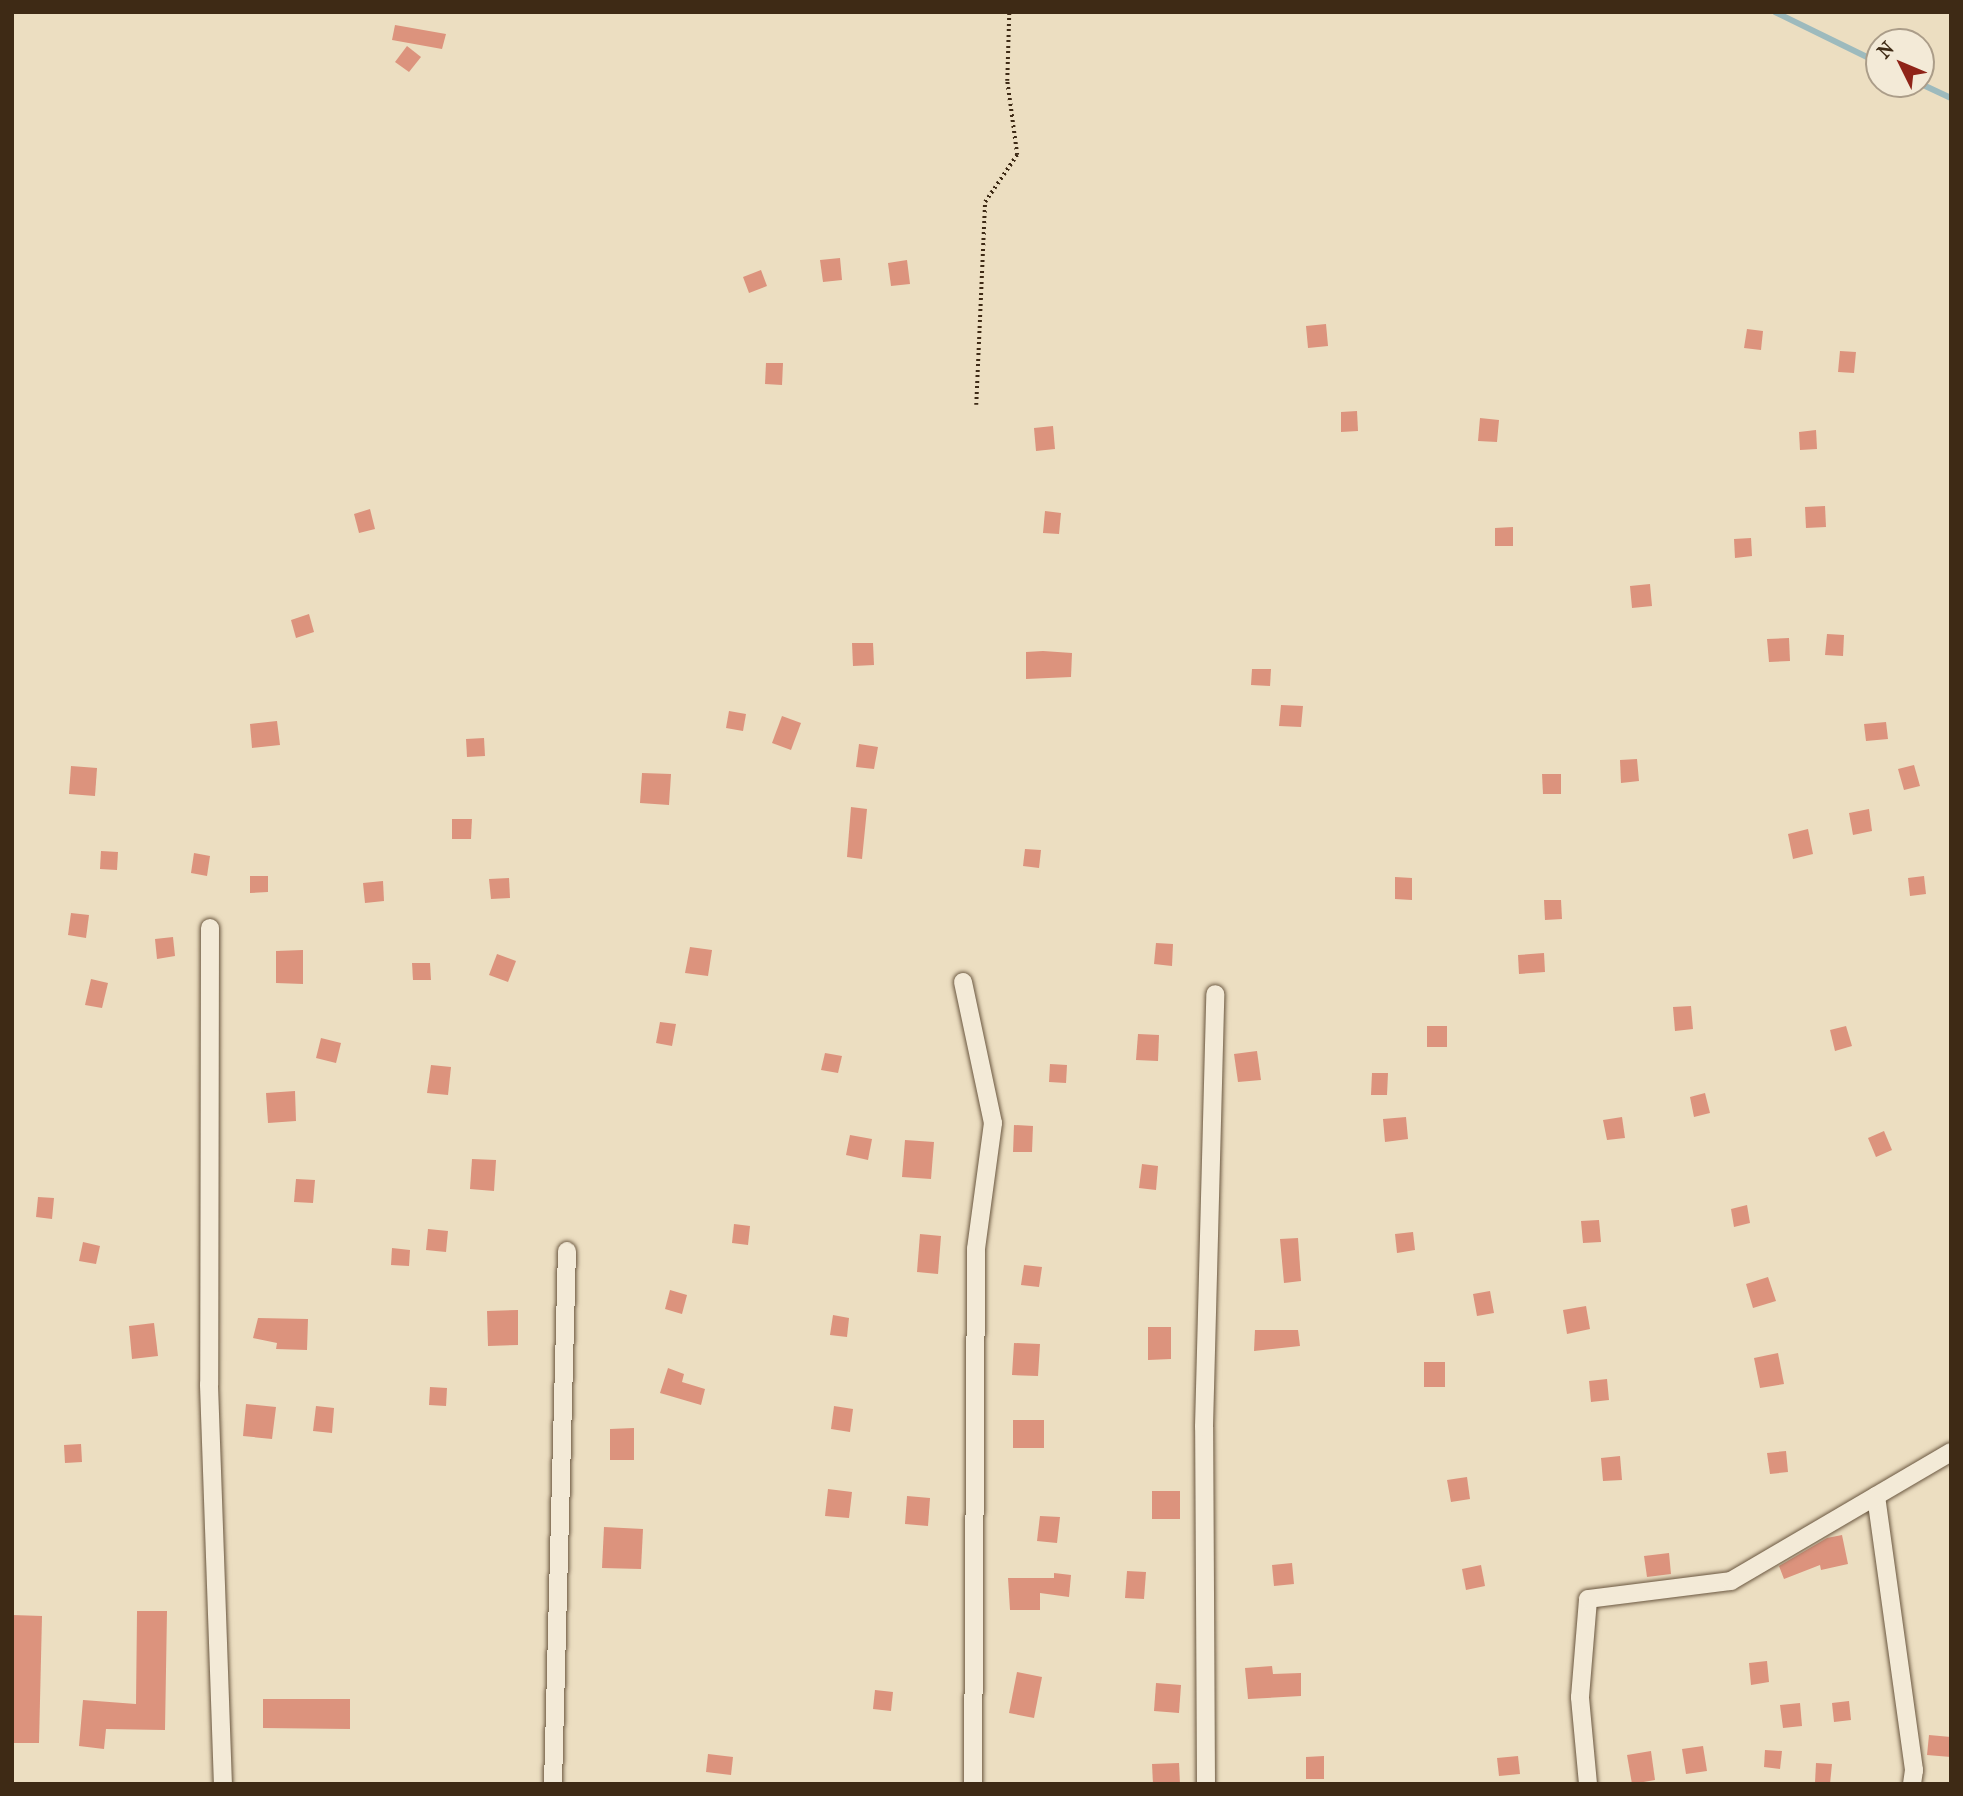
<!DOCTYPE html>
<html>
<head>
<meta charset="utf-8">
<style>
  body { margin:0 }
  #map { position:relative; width:1963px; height:1796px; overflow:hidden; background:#ecdec1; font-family:"IM FELL French Canon",serif }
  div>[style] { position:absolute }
  .stream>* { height:6px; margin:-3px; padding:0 3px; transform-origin:3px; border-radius:3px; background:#9dbabd }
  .building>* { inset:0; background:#dc937d }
  .path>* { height:3.5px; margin-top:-1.75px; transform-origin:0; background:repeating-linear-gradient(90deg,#3e2a15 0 2px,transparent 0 5.5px) }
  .roads { filter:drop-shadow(0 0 2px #6a5740) drop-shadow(0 0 2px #6a5740) }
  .minor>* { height:18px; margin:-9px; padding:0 9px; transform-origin:9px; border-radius:9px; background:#f3ead7 }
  span { translate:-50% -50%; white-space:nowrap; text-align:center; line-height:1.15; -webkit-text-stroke:7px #f3ead7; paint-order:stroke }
  .frame { position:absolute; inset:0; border:14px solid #3e2a15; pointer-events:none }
  .north { position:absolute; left:1865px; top:28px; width:70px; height:70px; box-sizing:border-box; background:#f3ead7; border:2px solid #ab9d89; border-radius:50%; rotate:313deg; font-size:19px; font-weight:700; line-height:28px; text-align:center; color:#3e2a15 }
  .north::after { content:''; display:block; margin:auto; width:24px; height:32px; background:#8f2418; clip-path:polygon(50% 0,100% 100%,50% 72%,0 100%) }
</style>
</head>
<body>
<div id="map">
  <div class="stream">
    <div style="left:1775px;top:12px;width:116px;rotate:26.1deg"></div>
    <div style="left:1921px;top:84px;width:33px;rotate:25deg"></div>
  </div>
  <div class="building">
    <div style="clip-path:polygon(395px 25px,446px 34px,442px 49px,392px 40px)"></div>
    <div style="clip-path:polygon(407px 46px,421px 57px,409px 72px,395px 62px)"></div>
    <div style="clip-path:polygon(840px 258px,842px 280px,823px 282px,820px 260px)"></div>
    <div style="clip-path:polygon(907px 260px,910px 284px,891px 286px,888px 263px)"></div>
    <div style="clip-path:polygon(761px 270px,767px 286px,749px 293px,743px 277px)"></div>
    <div style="clip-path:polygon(1326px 324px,1328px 346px,1308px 348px,1306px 326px)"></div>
    <div style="clip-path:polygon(1747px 329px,1763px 331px,1761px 350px,1744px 348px)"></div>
    <div style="clip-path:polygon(1840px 351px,1856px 352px,1854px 373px,1838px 372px)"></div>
    <div style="clip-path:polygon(766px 363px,783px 363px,782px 385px,765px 384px)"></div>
    <div style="clip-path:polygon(1357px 411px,1358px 431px,1341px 432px,1341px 412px)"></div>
    <div style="clip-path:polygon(1480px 418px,1499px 420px,1497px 442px,1478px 441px)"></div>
    <div style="clip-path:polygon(1053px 426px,1055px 449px,1036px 451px,1034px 428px)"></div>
    <div style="clip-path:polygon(1816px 430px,1817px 449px,1800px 450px,1799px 432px)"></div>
    <div style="clip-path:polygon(1825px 506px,1826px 527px,1806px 528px,1805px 507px)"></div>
    <div style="clip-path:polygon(370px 509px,375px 529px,359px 533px,354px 514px)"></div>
    <div style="clip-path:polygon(1045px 511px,1061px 513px,1059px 534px,1043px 533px)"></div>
    <div style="clip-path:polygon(1513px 527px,1513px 546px,1495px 546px,1495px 528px)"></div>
    <div style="clip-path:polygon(1751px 538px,1752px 556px,1735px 558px,1734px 539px)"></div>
    <div style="clip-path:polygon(1650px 584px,1652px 606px,1632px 608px,1630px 586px)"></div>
    <div style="clip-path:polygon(309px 614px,314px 632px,296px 638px,291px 620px)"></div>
    <div style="clip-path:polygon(1827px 634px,1844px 635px,1843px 656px,1825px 655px)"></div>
    <div style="clip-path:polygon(1789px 638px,1790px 661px,1769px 662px,1767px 639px)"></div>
    <div style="clip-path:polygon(852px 643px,873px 643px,874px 665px,853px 666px)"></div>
    <div style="clip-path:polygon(1043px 651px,1072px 653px,1071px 677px,1026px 679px,1026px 652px)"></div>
    <div style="clip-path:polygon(1252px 669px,1271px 669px,1270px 686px,1251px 685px)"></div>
    <div style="clip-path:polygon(1281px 705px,1303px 706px,1301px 727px,1279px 726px)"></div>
    <div style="clip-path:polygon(729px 711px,746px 714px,743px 731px,726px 728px)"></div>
    <div style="clip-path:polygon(782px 716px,801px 723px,791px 750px,772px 743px)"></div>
    <div style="clip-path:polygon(277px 721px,280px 745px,252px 748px,250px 724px)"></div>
    <div style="clip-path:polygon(1886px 722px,1888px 739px,1866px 741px,1864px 724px)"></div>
    <div style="clip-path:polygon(484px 738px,485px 756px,467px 757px,466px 739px)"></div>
    <div style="clip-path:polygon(859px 744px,878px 747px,874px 769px,856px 767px)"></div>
    <div style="clip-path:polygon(1637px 759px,1639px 781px,1621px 783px,1620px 760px)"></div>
    <div style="clip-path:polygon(1914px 765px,1920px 786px,1904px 790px,1898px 769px)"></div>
    <div style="clip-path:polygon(71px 766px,97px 768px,95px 796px,69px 794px)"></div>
    <div style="clip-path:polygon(642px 773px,671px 774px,669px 805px,640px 803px)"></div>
    <div style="clip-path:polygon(1542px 774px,1561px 774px,1561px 794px,1543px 794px)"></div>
    <div style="clip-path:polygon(851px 807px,867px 809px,862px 859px,847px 857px)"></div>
    <div style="clip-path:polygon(1869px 809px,1872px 831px,1853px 835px,1849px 813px)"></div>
    <div style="clip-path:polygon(452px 819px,472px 819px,471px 839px,452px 839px)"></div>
    <div style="clip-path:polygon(1808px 829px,1813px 854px,1793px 859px,1788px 834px)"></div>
    <div style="clip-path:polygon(1025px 849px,1041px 850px,1039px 868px,1023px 866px)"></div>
    <div style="clip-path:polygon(101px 851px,118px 852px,117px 870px,100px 869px)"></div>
    <div style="clip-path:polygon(194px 853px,210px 856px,207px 876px,191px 873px)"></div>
    <div style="clip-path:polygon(250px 876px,268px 876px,268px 892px,250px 893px)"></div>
    <div style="clip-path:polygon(1924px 876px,1926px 894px,1910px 896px,1908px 878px)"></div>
    <div style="clip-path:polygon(1395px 877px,1412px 878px,1412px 900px,1395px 899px)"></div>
    <div style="clip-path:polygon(509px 878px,510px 898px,491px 899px,489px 879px)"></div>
    <div style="clip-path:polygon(383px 881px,384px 901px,365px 903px,363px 883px)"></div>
    <div style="clip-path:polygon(1544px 900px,1561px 900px,1562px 919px,1545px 920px)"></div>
    <div style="clip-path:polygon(71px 913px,89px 915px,86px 938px,68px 935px)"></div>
    <div style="clip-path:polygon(173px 937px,175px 956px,157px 959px,155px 939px)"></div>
    <div style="clip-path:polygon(1156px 943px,1173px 944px,1172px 966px,1154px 964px)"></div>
    <div style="clip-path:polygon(690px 947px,712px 950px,708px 976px,685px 973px)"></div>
    <div style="clip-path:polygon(303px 950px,303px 984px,276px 983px,276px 951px)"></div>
    <div style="clip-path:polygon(1544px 953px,1545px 972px,1519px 974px,1518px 955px)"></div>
    <div style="clip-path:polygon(497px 954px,516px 961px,508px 982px,489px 975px)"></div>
    <div style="clip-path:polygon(412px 963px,430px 963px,431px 980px,413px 980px)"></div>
    <div style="clip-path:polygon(91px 979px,108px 983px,102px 1008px,85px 1005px)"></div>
    <div style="clip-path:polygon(1691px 1006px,1693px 1029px,1675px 1031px,1673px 1007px)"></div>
    <div style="clip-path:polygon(660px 1022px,676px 1024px,672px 1046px,656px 1043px)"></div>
    <div style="clip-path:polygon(1427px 1026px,1447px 1026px,1447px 1047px,1427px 1047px)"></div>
    <div style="clip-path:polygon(1846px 1026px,1852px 1046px,1835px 1051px,1830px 1030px)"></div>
    <div style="clip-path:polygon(1138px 1034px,1159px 1035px,1158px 1061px,1136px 1060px)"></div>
    <div style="clip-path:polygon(321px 1038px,341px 1043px,336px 1063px,316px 1058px)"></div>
    <div style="clip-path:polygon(1257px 1051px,1261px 1080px,1238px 1082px,1234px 1054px)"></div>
    <div style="clip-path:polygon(825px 1053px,842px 1056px,838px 1073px,821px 1070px)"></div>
    <div style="clip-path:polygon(1050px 1064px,1067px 1065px,1066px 1083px,1049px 1082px)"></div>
    <div style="clip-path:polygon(431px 1065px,451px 1067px,448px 1095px,427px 1093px)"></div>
    <div style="clip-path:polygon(1372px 1073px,1388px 1073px,1387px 1095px,1371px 1095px)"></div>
    <div style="clip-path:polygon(295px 1091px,296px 1121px,268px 1123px,266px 1093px)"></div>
    <div style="clip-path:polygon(1705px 1093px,1710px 1113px,1694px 1117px,1690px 1097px)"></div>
    <div style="clip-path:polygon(1406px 1117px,1408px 1139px,1385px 1142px,1383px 1119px)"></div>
    <div style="clip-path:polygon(1622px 1117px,1625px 1138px,1607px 1140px,1603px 1120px)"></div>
    <div style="clip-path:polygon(1014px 1125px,1033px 1126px,1032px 1152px,1013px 1152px)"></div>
    <div style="clip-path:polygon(1884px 1131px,1892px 1150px,1876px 1157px,1868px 1138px)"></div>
    <div style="clip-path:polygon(850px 1135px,872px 1139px,868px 1160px,846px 1155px)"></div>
    <div style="clip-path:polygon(905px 1140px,934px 1142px,931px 1179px,902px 1177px)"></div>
    <div style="clip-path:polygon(472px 1159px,496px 1160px,494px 1191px,470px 1189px)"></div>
    <div style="clip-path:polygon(1142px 1164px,1158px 1166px,1156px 1190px,1139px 1188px)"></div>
    <div style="clip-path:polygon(296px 1179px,315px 1180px,313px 1203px,294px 1202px)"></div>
    <div style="clip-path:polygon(38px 1197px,54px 1198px,52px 1219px,36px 1217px)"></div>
    <div style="clip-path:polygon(1747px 1205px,1750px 1223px,1734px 1227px,1731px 1209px)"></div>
    <div style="clip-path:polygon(1599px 1220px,1601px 1242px,1583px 1243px,1581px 1221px)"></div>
    <div style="clip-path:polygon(734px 1224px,750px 1226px,748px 1245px,732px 1243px)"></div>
    <div style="clip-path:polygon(428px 1229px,448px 1231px,446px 1252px,426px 1250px)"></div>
    <div style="clip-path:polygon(1413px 1232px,1415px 1250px,1397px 1253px,1395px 1234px)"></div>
    <div style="clip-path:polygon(920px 1234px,941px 1236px,938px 1274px,917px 1272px)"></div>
    <div style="clip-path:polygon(1298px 1238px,1301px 1281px,1284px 1283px,1280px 1239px)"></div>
    <div style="clip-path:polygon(83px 1242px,100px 1246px,96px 1264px,79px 1261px)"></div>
    <div style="clip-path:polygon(392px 1248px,410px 1250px,409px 1266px,391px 1265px)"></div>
    <div style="clip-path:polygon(1024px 1265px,1042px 1267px,1039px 1287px,1021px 1285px)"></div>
    <div style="clip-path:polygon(1768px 1277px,1776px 1301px,1753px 1308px,1746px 1284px)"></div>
    <div style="clip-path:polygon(670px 1290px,687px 1295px,682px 1314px,665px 1309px)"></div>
    <div style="clip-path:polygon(1490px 1291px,1494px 1313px,1477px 1316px,1473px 1294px)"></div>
    <div style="clip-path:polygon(1586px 1306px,1590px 1329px,1567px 1334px,1563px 1310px)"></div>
    <div style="clip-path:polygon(518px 1310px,518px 1345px,488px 1346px,487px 1311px)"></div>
    <div style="clip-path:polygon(833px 1315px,849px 1318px,847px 1337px,830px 1335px)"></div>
    <div style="clip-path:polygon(258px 1318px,308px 1319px,307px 1350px,276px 1349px,277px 1343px,253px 1338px)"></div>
    <div style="clip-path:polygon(154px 1323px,158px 1356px,132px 1359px,129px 1326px)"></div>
    <div style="clip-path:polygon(1148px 1327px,1171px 1327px,1171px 1359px,1148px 1360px)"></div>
    <div style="clip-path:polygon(1255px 1330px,1298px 1330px,1300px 1346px,1254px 1351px)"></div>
    <div style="clip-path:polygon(1014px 1343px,1040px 1344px,1038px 1376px,1012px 1375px)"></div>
    <div style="clip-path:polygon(1778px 1353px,1784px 1384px,1760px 1388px,1754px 1358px)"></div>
    <div style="clip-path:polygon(1424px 1362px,1445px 1362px,1445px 1387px,1424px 1387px)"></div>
    <div style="clip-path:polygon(668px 1368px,684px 1374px,682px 1382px,705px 1389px,701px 1405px,660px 1393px)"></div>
    <div style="clip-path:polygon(1607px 1379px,1609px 1400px,1591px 1402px,1589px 1381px)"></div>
    <div style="clip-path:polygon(430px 1387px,447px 1388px,446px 1406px,429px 1405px)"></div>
    <div style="clip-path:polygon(246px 1404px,276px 1407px,272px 1439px,243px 1436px)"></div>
    <div style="clip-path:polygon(316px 1406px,334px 1408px,332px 1433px,313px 1431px)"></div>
    <div style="clip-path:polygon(834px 1406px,853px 1409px,850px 1432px,831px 1429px)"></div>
    <div style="clip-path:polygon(1013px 1420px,1044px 1420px,1044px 1448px,1013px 1448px)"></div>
    <div style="clip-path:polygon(634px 1428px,634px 1460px,610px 1460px,610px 1429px)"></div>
    <div style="clip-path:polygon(81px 1444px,82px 1462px,65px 1463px,64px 1445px)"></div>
    <div style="clip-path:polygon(1786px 1451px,1788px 1472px,1770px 1474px,1767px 1453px)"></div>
    <div style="clip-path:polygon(1620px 1456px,1622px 1480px,1603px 1481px,1601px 1458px)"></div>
    <div style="clip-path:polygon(1467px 1477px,1470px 1499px,1451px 1502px,1447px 1480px)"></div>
    <div style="clip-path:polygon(828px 1489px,852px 1492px,849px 1518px,825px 1516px)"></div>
    <div style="clip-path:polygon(1152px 1491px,1180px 1491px,1180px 1519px,1152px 1519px)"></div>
    <div style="clip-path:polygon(907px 1496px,930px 1498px,928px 1526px,905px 1524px)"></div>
    <div style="clip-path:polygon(1040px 1516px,1060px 1517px,1057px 1543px,1037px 1541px)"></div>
    <div style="clip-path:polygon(604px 1527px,643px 1529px,641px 1569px,602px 1568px)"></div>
    <div style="clip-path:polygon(1842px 1535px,1848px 1564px,1821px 1570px,1820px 1565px,1784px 1579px,1779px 1566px,1827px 1538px)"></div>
    <div style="clip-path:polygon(1669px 1553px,1671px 1574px,1647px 1577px,1644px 1556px)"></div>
    <div style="clip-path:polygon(1292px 1563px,1294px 1584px,1274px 1586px,1272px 1565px)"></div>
    <div style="clip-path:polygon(1481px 1565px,1485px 1586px,1466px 1590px,1462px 1569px)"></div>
    <div style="clip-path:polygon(1127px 1571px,1146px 1572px,1144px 1599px,1125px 1598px)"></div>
    <div style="clip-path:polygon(1054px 1573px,1071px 1575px,1069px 1597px,1040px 1593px,1040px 1610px,1010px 1610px,1008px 1578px,1054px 1578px)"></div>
    <div style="clip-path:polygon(137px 1611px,167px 1611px,165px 1730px,106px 1729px,104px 1749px,79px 1746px,83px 1700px,136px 1704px)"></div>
    <div style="clip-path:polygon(12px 1615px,42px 1616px,39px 1743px,12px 1743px)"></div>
    <div style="clip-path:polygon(1767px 1661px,1769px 1682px,1751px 1685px,1749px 1663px)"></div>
    <div style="clip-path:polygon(1272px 1666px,1273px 1674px,1301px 1673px,1301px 1696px,1248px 1699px,1245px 1668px)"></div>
    <div style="clip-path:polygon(1017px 1672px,1042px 1677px,1034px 1718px,1009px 1713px)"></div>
    <div style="clip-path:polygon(1156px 1683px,1181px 1685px,1179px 1713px,1154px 1711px)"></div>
    <div style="clip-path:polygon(875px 1690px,893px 1692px,891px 1711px,873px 1709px)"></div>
    <div style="clip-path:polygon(263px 1699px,350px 1699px,350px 1729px,263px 1728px)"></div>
    <div style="clip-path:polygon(1849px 1701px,1851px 1720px,1834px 1722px,1832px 1703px)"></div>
    <div style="clip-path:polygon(1800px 1703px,1802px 1726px,1783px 1728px,1780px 1705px)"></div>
    <div style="clip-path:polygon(1929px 1735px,1951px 1737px,1951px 1757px,1927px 1755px)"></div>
    <div style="clip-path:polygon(1703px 1746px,1707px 1771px,1686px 1774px,1682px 1749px)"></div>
    <div style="clip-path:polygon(1765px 1750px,1782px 1751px,1780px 1769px,1764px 1767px)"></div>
    <div style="clip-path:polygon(1651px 1751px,1655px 1780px,1632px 1784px,1627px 1755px)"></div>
    <div style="clip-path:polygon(708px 1754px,733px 1757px,731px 1775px,706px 1772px)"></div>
    <div style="clip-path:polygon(1324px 1756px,1324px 1779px,1306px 1779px,1306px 1757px)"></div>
    <div style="clip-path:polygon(1518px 1756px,1520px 1774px,1499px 1776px,1497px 1758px)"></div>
    <div style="clip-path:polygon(1179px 1763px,1180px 1784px,1153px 1784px,1152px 1764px)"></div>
    <div style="clip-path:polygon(1816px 1763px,1832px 1764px,1830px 1784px,1815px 1783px)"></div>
  </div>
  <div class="path">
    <div style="left:976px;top:405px;width:203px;rotate:-87.5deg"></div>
    <div style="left:985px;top:202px;width:57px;rotate:-55.8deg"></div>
    <div style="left:1017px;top:155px;width:75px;rotate:-97.7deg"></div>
    <div style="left:1007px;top:81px;width:69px;rotate:-88.3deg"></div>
  </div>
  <div class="roads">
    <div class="minor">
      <div style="left:210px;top:928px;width:457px;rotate:90.1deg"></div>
      <div style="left:209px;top:1385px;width:399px;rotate:88deg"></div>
      <div style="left:963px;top:982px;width:144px;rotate:78deg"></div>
      <div style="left:993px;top:1123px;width:127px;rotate:97.7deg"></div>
      <div style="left:976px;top:1249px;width:535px;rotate:90.32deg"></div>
      <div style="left:1876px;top:1496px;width:277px;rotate:82.1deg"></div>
      <div style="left:1914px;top:1770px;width:14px;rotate:98deg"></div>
      <div style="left:553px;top:1784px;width:533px;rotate:-88.5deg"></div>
      <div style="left:1206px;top:1784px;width:357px;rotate:-90.3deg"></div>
      <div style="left:1204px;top:1427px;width:433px;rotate:-88.5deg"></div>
      <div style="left:1588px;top:1784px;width:87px;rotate:-95.3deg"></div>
      <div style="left:1580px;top:1697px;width:98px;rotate:-85.3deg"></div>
      <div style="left:1588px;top:1599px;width:144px;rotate:-7.2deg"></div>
      <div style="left:1731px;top:1581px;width:255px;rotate:-30.4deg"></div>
    </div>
  </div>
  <div class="frame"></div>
  <div class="north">N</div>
</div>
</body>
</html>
